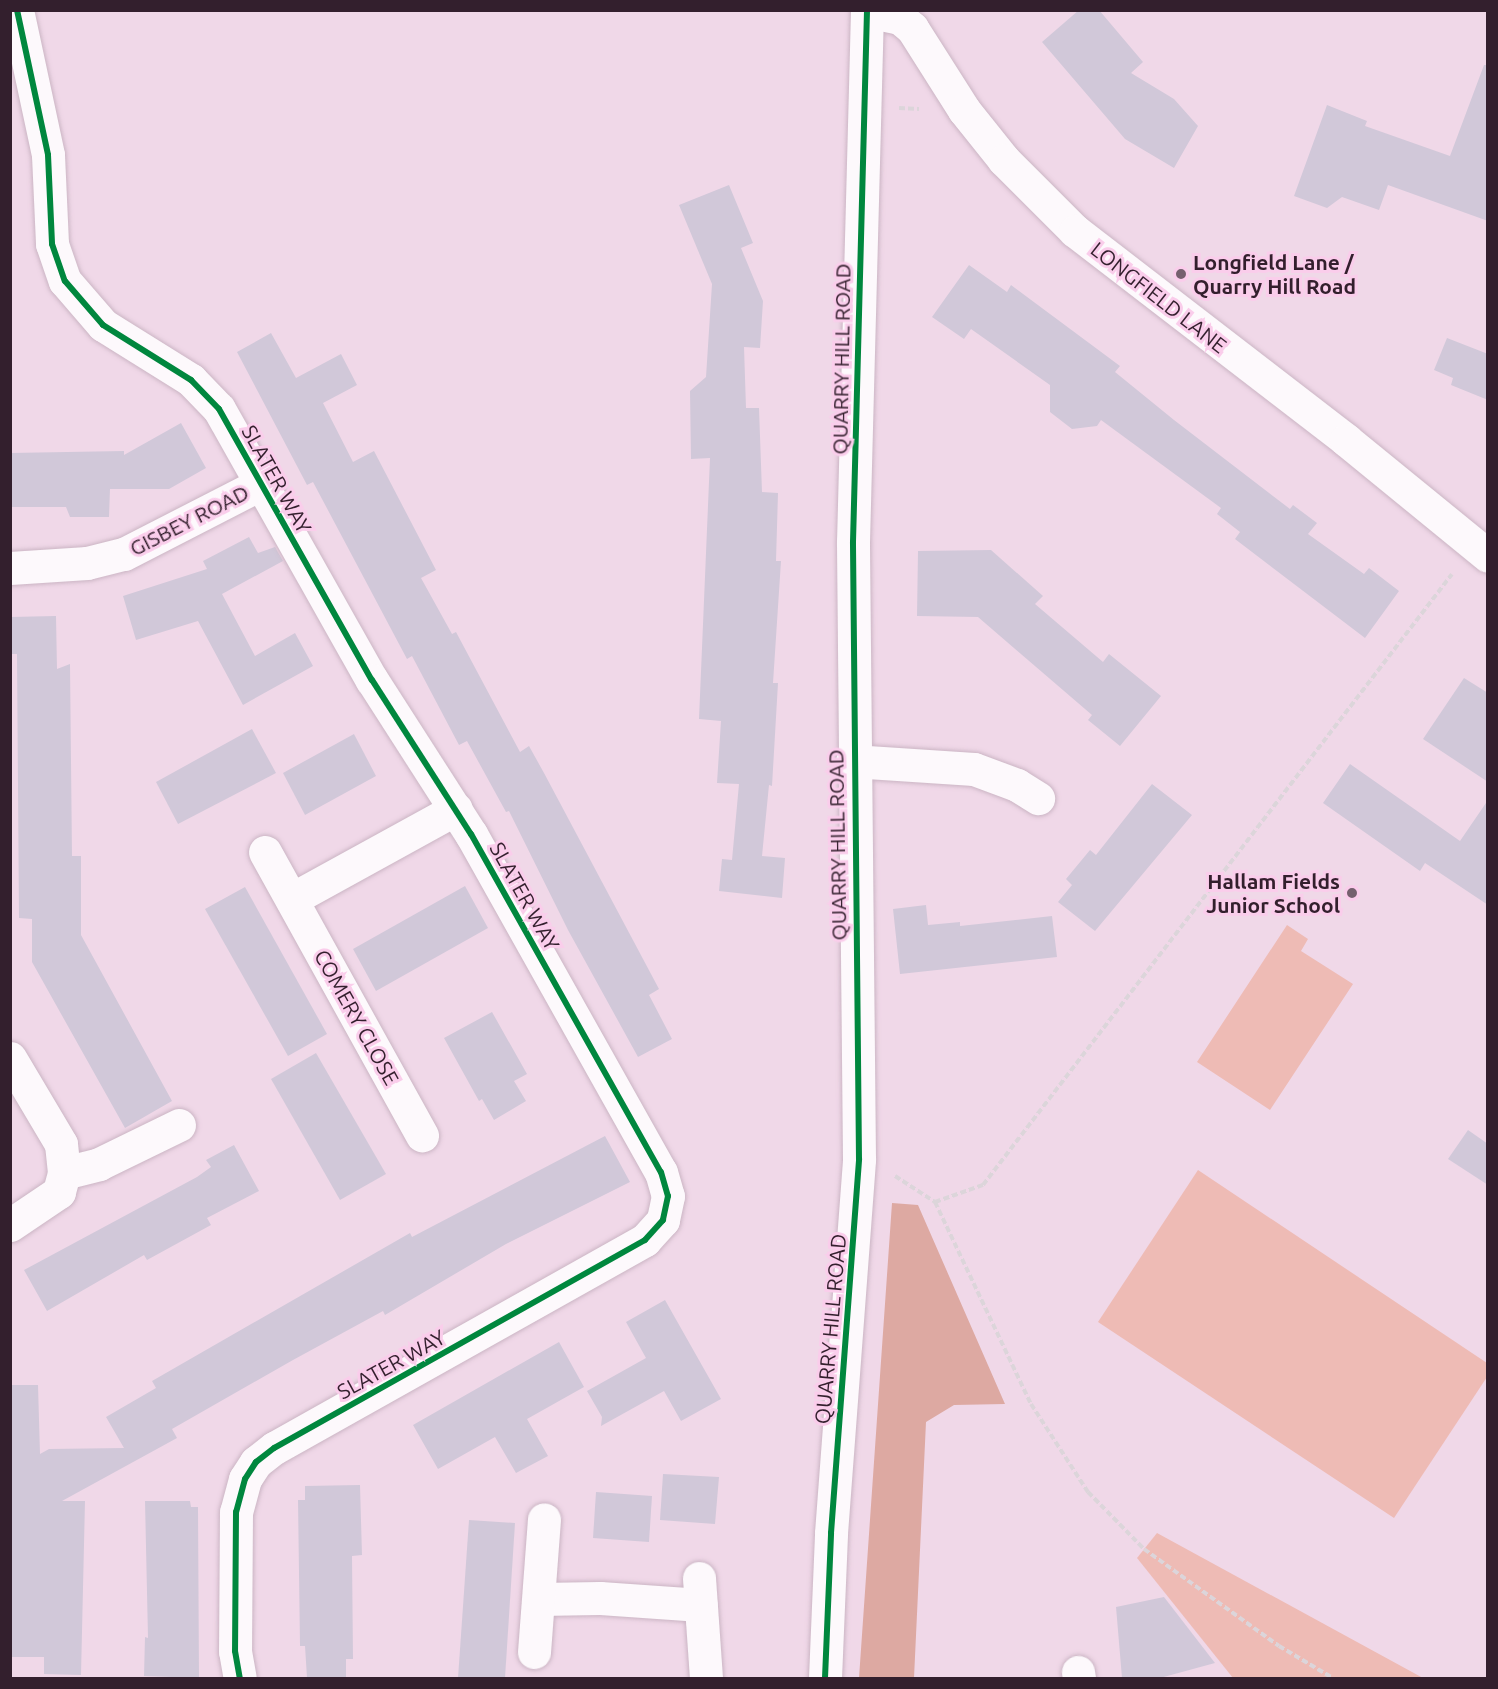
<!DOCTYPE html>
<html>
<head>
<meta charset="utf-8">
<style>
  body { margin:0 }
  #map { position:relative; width:1498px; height:1689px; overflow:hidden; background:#f0d8e8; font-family:Ubuntu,sans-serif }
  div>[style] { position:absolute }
  .green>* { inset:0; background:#eebbb5 }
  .forest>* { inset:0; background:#dda9a2 }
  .building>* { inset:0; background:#d1c8d9 }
  .path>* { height:4px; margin-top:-2px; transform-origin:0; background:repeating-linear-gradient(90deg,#dcd5da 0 6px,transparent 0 9px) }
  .roads { filter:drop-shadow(0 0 2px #cbb5c4) drop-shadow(0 0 2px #cbb5c4) }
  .minor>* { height:33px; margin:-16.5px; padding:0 16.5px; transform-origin:16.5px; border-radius:16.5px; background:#fdf9fc }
  .cycleway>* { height:6px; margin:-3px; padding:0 3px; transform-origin:3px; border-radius:3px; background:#00873e }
  .dots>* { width:16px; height:16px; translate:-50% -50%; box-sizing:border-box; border:3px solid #facdeb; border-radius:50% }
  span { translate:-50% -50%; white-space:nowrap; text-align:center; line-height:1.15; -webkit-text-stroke:6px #facdeb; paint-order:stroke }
  .poi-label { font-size:21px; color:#331f2d; font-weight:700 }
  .left { translate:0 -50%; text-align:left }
  .right { translate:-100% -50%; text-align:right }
  .street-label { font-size:21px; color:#331f2d }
  .frame { position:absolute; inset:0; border:12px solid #331f2d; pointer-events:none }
</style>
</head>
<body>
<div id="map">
  <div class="green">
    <div style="clip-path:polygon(1287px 925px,1308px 939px,1301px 951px,1353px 984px,1270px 1110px,1197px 1062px)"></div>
    <div style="clip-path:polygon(1198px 1170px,1487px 1363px,1487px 1377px,1394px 1518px,1098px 1322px)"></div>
    <div style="clip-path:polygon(1157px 1533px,1423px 1678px,1233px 1678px,1137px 1558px)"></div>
  </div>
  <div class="forest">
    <div style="clip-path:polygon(892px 1203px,918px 1205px,1005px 1404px,954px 1405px,926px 1422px,914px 1678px,859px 1678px)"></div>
  </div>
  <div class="building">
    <div style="clip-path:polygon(1079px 10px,1099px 10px,1143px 62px,1131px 73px,1174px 99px,1198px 126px,1174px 168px,1125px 139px,1042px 42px)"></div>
    <div style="clip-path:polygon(1484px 65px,1488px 65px,1488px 221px,1388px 185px,1379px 210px,1342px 197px,1327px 208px,1294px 196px,1327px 105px,1367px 121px,1365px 126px,1450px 156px)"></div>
    <div style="clip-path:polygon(729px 185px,753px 243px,741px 248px,763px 301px,760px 348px,744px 347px,746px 408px,759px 408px,762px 492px,778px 493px,776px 561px,781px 561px,773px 683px,778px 683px,772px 786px,769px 785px,762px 856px,785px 858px,782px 898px,719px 891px,722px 859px,732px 860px,739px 784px,717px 783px,721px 721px,699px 719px,710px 458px,691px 459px,690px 391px,706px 377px,712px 284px,679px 205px)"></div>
    <div style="clip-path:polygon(969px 265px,1007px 292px,1011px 285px,1120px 366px,1115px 372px,1174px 420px,1290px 509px,1293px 505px,1317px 523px,1308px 534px,1364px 574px,1369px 568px,1399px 591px,1365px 638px,1235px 539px,1240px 532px,1217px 514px,1221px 508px,1101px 420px,1097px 426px,1072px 429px,1050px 412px,1050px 385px,971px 329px,964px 339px,932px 317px)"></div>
    <div style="clip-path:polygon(271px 333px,296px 378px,341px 354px,357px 385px,323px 403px,353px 462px,374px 451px,436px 570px,421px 578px,452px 634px,456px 632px,520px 752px,529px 746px,544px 773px,659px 989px,649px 995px,672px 1039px,638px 1057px,568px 930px,509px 811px,506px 812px,467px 741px,459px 745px,412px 656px,407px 659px,313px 482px,307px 485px,237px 352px)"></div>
    <div style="clip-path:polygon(1447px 338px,1488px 354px,1488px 400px,1451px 385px,1453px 378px,1434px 370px)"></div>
    <div style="clip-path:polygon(181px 423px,206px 468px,169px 489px,110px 489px,109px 517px,70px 517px,66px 507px,12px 507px,10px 453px,124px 451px,124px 455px)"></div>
    <div style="clip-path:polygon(249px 537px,258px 553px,275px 547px,283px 561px,222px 594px,255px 656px,295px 633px,313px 666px,243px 705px,198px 621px,136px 640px,123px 596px,207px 569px,203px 561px)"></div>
    <div style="clip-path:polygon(991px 550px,1043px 596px,1035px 604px,1103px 662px,1109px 654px,1161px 696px,1120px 746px,1088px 720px,1092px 715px,978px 617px,917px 616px,918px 551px)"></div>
    <div style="clip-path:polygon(56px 616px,57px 669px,70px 664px,72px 856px,81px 856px,81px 935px,172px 1101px,125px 1128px,32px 962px,32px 919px,19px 918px,17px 654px,10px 654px,10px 617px)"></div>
    <div style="clip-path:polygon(1464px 678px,1488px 693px,1488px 782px,1423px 739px)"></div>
    <div style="clip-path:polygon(252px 729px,276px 773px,178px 824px,156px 782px)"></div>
    <div style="clip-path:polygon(354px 734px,376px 776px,305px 815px,283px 773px)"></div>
    <div style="clip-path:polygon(1350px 764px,1460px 841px,1488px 800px,1488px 905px,1425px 863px,1420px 871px,1323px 803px)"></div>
    <div style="clip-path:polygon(1152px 784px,1192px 815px,1095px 931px,1058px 902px,1072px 885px,1066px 879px,1090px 850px,1096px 855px)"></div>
    <div style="clip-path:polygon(465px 886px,488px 928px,376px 991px,353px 949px)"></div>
    <div style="clip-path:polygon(245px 887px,327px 1034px,288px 1056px,205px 909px)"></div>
    <div style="clip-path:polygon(926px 905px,928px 925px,960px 922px,960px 926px,1052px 916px,1057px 957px,900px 974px,893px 909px)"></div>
    <div style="clip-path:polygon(492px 1012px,527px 1074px,514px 1081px,526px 1101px,494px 1120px,482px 1099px,479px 1101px,444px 1038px)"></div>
    <div style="clip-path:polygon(316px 1053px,386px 1174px,340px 1200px,271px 1079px)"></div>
    <div style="clip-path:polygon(1468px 1130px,1488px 1144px,1488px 1185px,1448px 1159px)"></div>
    <div style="clip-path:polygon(605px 1136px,630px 1182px,506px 1244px,385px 1315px,383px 1311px,293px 1360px,172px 1429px,177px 1438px,62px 1501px,85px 1501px,81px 1675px,44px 1674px,44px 1657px,10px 1657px,10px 1385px,38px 1385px,40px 1454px,49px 1449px,124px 1448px,106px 1417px,156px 1388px,152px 1381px,410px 1233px,412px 1237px)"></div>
    <div style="clip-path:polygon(234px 1145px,259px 1191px,207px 1218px,211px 1225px,147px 1260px,144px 1255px,47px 1311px,24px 1270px,197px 1177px,211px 1167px,206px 1160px)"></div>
    <div style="clip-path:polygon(665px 1300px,721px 1399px,681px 1421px,664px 1391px,601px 1426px,602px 1417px,587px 1391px,646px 1358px,626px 1322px)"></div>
    <div style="clip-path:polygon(559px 1342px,584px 1387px,527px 1419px,548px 1456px,516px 1473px,495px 1437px,438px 1469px,413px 1425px)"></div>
    <div style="clip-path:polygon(663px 1474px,719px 1477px,715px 1524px,660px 1520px)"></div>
    <div style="clip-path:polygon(360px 1485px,362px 1555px,352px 1556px,353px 1659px,346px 1659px,346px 1678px,307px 1678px,305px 1646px,300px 1646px,298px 1500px,305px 1500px,305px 1486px)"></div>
    <div style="clip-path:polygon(596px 1492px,652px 1496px,649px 1542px,593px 1538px)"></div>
    <div style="clip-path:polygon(145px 1501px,190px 1501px,191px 1507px,198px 1507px,199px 1678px,144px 1676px,145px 1637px,148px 1638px)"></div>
    <div style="clip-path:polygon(469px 1520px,515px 1523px,505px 1678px,458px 1678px)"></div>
    <div style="clip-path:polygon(1164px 1597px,1215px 1663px,1160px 1678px,1122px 1678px,1116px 1607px)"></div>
  </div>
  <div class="path">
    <div style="left:899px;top:108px;width:20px;rotate:3deg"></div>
    <div style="left:895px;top:1176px;width:48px;rotate:33deg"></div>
    <div style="left:935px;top:1202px;width:224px;rotate:64.6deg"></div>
    <div style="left:1031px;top:1404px;width:105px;rotate:57.1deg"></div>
    <div style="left:1088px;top:1492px;width:80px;rotate:45.5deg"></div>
    <div style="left:1144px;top:1549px;width:166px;rotate:35.7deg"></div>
    <div style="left:1279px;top:1646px;width:63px;rotate:30.7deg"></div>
    <div style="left:935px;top:1202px;width:51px;rotate:-19.5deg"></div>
    <div style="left:983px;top:1185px;width:770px;rotate:-52.49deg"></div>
  </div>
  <div class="roads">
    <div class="minor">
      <div style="left:17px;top:10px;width:148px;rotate:77.9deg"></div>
      <div style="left:48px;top:155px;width:89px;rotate:87.4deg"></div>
      <div style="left:52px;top:244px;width:39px;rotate:71deg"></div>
      <div style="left:65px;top:281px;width:58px;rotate:49.2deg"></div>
      <div style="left:103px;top:325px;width:104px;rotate:32deg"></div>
      <div style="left:191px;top:380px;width:40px;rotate:46deg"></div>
      <div style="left:219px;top:409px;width:311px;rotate:60.6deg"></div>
      <div style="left:372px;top:680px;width:183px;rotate:57.3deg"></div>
      <div style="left:471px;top:834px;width:388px;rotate:60.7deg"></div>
      <div style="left:661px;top:1172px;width:25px;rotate:74deg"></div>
      <div style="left:668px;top:1196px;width:25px;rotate:102deg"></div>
      <div style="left:663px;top:1220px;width:27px;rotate:132deg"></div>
      <div style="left:645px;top:1240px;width:425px;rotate:150.7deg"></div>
      <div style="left:274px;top:1448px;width:23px;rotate:142deg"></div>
      <div style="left:256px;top:1462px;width:20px;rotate:123deg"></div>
      <div style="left:245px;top:1479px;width:34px;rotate:105deg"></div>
      <div style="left:236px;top:1512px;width:139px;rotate:90.4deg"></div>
      <div style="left:235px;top:1651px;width:27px;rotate:80deg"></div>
      <div style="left:867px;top:11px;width:34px;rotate:12deg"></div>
      <div style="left:900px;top:18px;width:16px;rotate:40deg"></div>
      <div style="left:912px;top:28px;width:97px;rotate:57.6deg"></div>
      <div style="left:964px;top:110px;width:64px;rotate:51.3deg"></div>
      <div style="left:1004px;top:160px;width:100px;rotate:45deg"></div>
      <div style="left:1075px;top:231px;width:342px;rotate:37.6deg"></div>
      <div style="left:1346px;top:440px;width:183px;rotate:39.2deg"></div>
      <div style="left:10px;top:568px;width:77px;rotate:-3.7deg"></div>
      <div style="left:87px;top:563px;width:38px;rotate:-14deg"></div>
      <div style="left:124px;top:554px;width:153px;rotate:-27.2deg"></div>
      <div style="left:852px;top:761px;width:122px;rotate:3.8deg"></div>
      <div style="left:974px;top:769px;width:46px;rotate:20.4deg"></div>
      <div style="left:1017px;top:785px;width:25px;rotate:32deg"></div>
      <div style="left:265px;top:852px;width:324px;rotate:61deg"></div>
      <div style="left:292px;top:899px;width:187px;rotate:-28.8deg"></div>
      <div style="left:10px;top:1058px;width:100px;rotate:59.3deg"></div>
      <div style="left:61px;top:1144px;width:29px;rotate:84deg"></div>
      <div style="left:64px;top:1173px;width:20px;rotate:105deg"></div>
      <div style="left:59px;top:1192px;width:59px;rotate:146deg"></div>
      <div style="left:64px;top:1173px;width:36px;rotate:-14deg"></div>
      <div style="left:99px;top:1164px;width:89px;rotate:-26deg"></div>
      <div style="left:699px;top:1578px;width:100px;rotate:86deg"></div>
      <div style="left:539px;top:1599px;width:61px;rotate:-0.9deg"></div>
      <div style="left:600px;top:1598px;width:101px;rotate:4deg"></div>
      <div style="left:534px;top:1652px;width:133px;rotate:-85.7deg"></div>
      <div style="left:1078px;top:1672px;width:6px;rotate:81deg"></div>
      <div style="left:825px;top:1678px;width:145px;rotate:-87.6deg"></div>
      <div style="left:831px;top:1533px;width:375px;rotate:-85.7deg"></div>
      <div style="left:859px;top:1159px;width:617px;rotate:-90.56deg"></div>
      <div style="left:853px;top:542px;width:532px;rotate:-88.49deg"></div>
    </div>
  </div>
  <div class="cycleway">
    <div style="left:17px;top:10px;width:148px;rotate:77.9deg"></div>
    <div style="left:48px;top:155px;width:89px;rotate:87.4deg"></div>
    <div style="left:52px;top:244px;width:39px;rotate:71deg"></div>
    <div style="left:65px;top:281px;width:58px;rotate:49.2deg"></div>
    <div style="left:103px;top:325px;width:104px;rotate:32deg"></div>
    <div style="left:191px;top:380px;width:40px;rotate:46deg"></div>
    <div style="left:219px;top:409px;width:311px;rotate:60.6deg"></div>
    <div style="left:372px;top:680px;width:183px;rotate:57.3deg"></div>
    <div style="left:471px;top:834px;width:388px;rotate:60.7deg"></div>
    <div style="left:661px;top:1172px;width:25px;rotate:74deg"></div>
    <div style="left:668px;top:1196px;width:25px;rotate:102deg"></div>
    <div style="left:663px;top:1220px;width:27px;rotate:132deg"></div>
    <div style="left:645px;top:1240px;width:425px;rotate:150.7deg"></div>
    <div style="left:274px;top:1448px;width:23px;rotate:142deg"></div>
    <div style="left:256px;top:1462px;width:20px;rotate:123deg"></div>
    <div style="left:245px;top:1479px;width:34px;rotate:105deg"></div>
    <div style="left:236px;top:1512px;width:139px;rotate:90.4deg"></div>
    <div style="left:235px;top:1651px;width:27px;rotate:80deg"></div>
    <div style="left:825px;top:1678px;width:145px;rotate:-87.6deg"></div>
    <div style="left:831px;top:1533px;width:375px;rotate:-85.7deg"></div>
    <div style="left:859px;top:1159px;width:617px;rotate:-90.56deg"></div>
    <div style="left:853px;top:542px;width:532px;rotate:-88.49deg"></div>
  </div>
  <div class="dots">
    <div style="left:1181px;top:274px;background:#75606e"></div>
    <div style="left:1352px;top:893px;background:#75606e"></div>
  </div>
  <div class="poi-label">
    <span class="left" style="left:1193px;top:274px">Longfield Lane /<br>Quarry Hill Road</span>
    <span class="right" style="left:1340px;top:893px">Hallam Fields<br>Junior School</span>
  </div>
  <div class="street-label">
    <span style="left:1159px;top:297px;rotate:38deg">LONGFIELD LANE</span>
    <span style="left:841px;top:359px;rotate:-89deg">QUARRY HILL ROAD</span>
    <span style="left:277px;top:479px;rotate:61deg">SLATER WAY</span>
    <span style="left:189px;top:520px;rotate:-27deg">GISBEY ROAD</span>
    <span style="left:837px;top:845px;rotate:-91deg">QUARRY HILL ROAD</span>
    <span style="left:525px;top:896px;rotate:61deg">SLATER WAY</span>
    <span style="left:357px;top:1017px;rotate:61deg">COMERY CLOSE</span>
    <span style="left:830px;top:1329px;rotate:-85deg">QUARRY HILL ROAD</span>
    <span style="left:391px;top:1364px;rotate:-29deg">SLATER WAY</span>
  </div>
  <div class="frame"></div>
</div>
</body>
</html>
